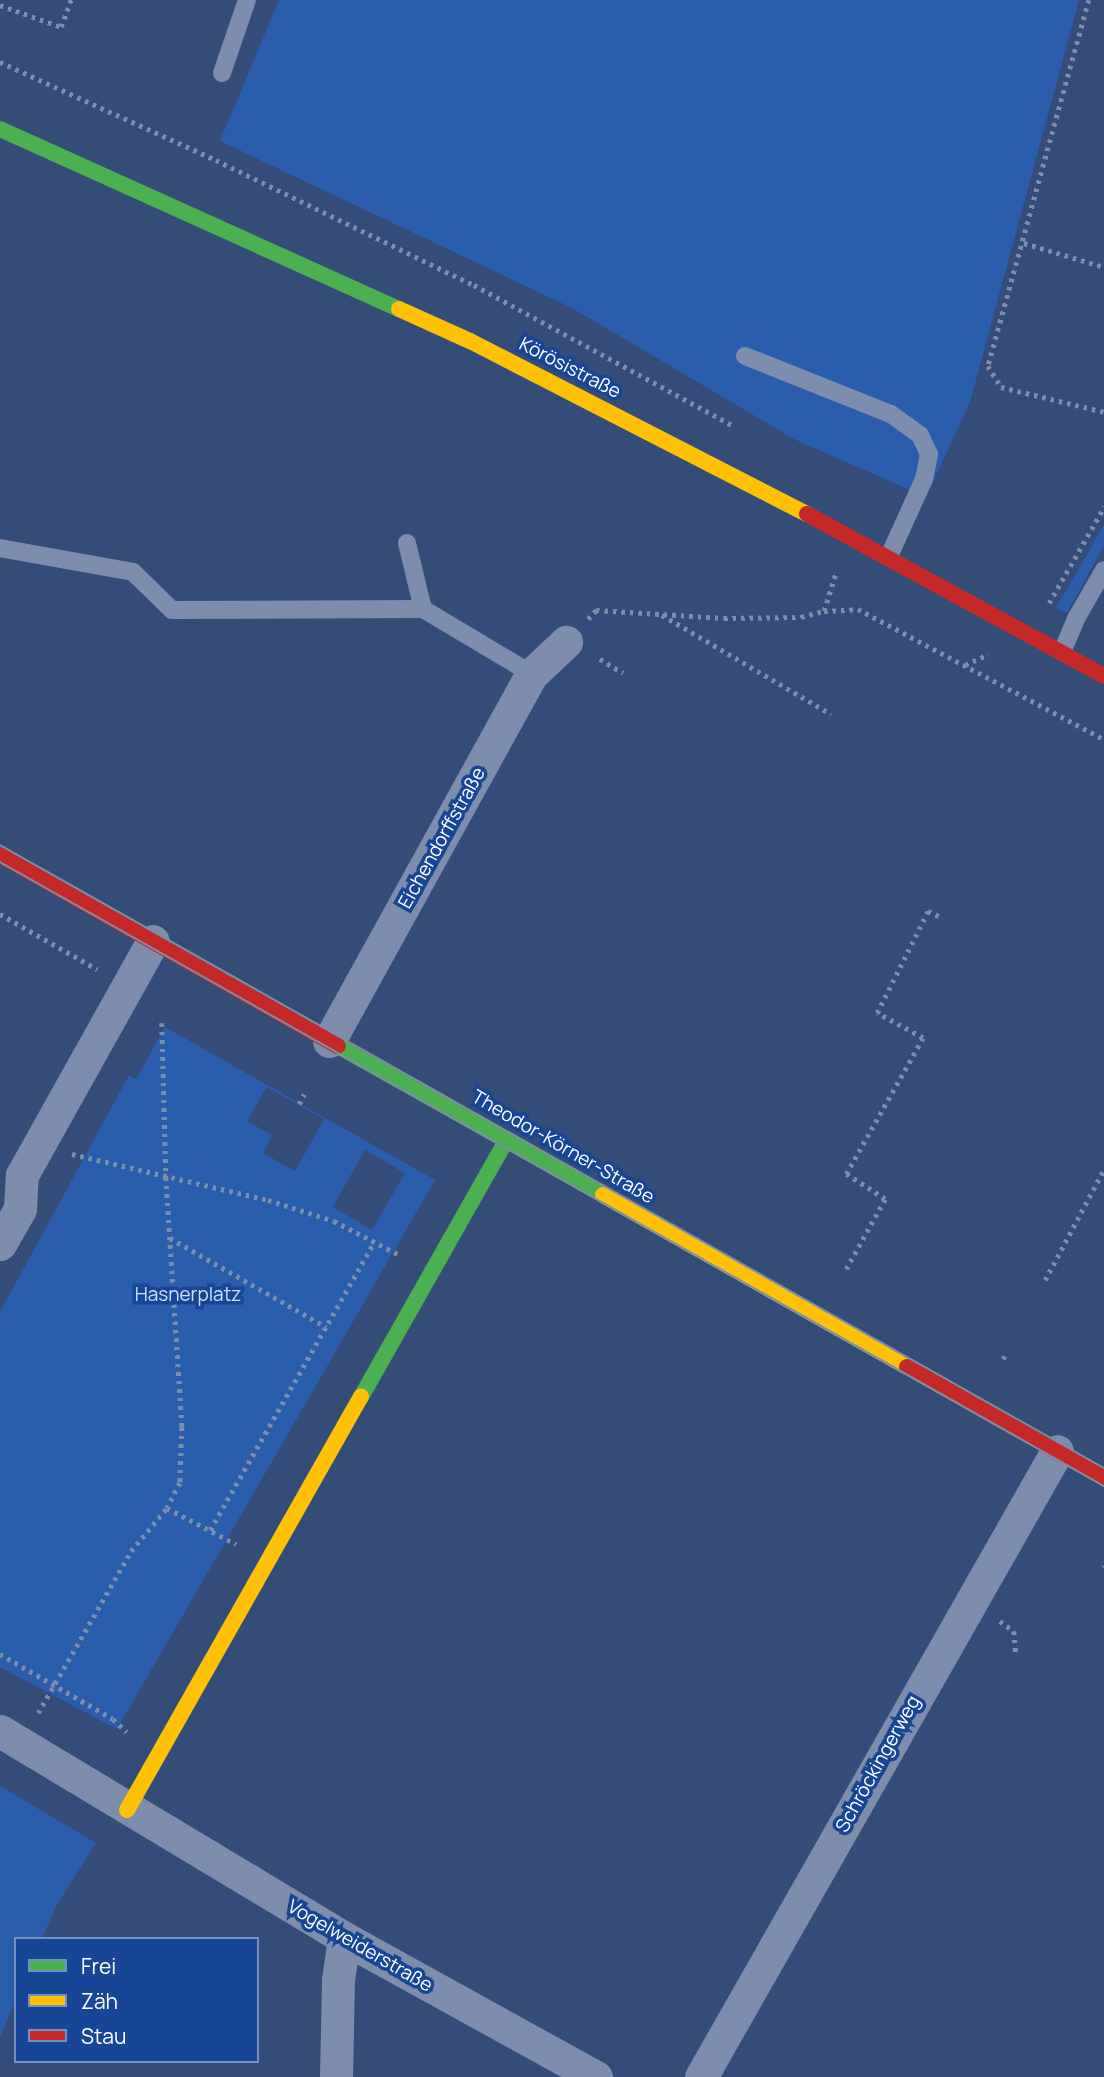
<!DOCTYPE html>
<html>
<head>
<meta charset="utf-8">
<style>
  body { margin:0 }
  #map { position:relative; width:1104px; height:2077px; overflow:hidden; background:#334d78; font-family:Manrope,sans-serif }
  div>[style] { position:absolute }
  .green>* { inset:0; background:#2a5dac }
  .path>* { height:4.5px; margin-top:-2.25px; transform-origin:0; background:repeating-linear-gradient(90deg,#7c8eab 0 3.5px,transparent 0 8.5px) }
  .lane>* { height:18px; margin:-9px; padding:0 9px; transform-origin:9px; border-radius:9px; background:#7c8eab }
  .street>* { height:33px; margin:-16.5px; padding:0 16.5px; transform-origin:16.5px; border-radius:16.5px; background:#7c8eab }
  .fast>* { height:16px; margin:-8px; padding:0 8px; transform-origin:8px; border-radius:8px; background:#4caf50 }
  .slow>* { height:16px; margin:-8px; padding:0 8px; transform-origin:8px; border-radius:8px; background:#ffc107 }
  .jam>* { height:16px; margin:-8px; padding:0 8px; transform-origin:8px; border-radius:8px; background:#c62828 }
  .tram>* { height:2px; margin:-1px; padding:0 1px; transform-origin:1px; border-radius:1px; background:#7d8eaa }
  span { translate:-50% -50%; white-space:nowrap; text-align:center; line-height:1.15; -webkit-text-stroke:7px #164695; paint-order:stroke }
  .street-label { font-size:19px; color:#fff }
  .park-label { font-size:19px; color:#cee0fc }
  .legend { position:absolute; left:14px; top:1937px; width:245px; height:126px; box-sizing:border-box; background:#164695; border:2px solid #7390bf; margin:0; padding:9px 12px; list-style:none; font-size:21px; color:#fff }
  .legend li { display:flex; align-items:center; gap:14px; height:35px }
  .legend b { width:35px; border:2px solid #7390bf }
</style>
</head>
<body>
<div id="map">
  <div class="green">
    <div style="clip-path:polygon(279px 0,1079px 0,970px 402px,926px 497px,794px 439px,572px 308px,220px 141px)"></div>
    <div style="clip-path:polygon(1104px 525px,1104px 545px,1067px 613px,1056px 608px)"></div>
    <div style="clip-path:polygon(evenodd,165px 1027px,435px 1180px,117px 1729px,0 1667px,0 1312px,129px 1075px,136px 1079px,165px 1027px,267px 1087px,324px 1119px,295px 1171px,263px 1153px,272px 1135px,247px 1121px,267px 1087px,165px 1027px,365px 1150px,405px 1173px,372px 1230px,333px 1207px,365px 1150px)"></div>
    <div style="clip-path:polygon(0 1786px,96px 1843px,55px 1908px,42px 1939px,16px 1939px,16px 2000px,0 2037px)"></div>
  </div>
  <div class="path">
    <div style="left:1089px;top:0;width:380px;rotate:105.4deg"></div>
    <div style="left:988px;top:366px;width:25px;rotate:58deg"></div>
    <div style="left:1001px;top:387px;width:106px;rotate:13.6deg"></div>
    <div style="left:0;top:5px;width:65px;rotate:19.8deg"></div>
    <div style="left:61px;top:27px;width:29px;rotate:-70deg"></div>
    <div style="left:0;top:62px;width:237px;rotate:24.4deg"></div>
    <div style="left:216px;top:160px;width:287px;rotate:25.9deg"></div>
    <div style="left:474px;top:285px;width:294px;rotate:28.5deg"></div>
    <div style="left:1024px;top:243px;width:84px;rotate:16.7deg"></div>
    <div style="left:1049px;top:603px;width:111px;rotate:-60.2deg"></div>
    <div style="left:824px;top:611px;width:41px;rotate:-72.9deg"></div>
    <div style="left:662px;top:615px;width:196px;rotate:30.4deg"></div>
    <div style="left:588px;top:619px;width:12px;rotate:-48deg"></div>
    <div style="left:596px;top:610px;width:128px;rotate:3.6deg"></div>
    <div style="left:724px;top:618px;width:77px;rotate:-0.7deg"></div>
    <div style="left:801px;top:617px;width:24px;rotate:-15deg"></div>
    <div style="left:824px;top:611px;width:34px;rotate:-3deg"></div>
    <div style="left:858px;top:609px;width:278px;rotate:27.9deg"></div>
    <div style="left:600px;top:659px;width:27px;rotate:31deg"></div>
    <div style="left:965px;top:665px;width:26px;rotate:-25deg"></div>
    <div style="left:0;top:914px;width:112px;rotate:29.6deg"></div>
    <div style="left:162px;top:1023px;width:154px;rotate:88.5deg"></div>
    <div style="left:166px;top:1177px;width:251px;rotate:86.3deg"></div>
    <div style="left:182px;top:1427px;width:56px;rotate:92deg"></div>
    <div style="left:180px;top:1483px;width:28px;rotate:117deg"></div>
    <div style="left:167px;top:1508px;width:78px;rotate:27.6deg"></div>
    <div style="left:299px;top:1104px;width:11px;rotate:-63deg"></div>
    <div style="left:72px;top:1154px;width:201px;rotate:13.2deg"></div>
    <div style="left:268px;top:1200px;width:69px;rotate:17.7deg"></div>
    <div style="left:334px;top:1221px;width:74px;rotate:27.3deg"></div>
    <div style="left:170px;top:1238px;width:180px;rotate:29.7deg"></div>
    <div style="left:846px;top:1269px;width:80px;rotate:-60.9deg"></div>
    <div style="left:885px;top:1199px;width:46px;rotate:-147.3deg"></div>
    <div style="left:846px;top:1174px;width:156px;rotate:-60.5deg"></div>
    <div style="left:923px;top:1038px;width:52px;rotate:-151.5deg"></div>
    <div style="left:877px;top:1013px;width:114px;rotate:-63.4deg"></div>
    <div style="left:928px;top:911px;width:17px;rotate:25deg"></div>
    <div style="left:1045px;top:1280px;width:126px;rotate:-62deg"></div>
    <div style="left:1003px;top:1359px;width:7px;rotate:-63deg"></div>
    <div style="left:210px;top:1530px;width:331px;rotate:-60.3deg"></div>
    <div style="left:1103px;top:1567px;width:1px;rotate:-45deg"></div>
    <div style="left:1000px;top:1621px;width:17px;rotate:36deg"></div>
    <div style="left:1014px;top:1631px;width:22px;rotate:85deg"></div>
    <div style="left:0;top:1654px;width:130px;rotate:29.9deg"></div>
    <div style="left:113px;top:1719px;width:19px;rotate:43deg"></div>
    <div style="left:38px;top:1713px;width:187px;rotate:-60.1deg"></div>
    <div style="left:131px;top:1551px;width:56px;rotate:-50.1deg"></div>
  </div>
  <div class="lane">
    <div style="left:222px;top:73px;width:77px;rotate:-71.1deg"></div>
    <div style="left:745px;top:356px;width:157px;rotate:21.7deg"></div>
    <div style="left:891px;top:414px;width:36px;rotate:36deg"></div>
    <div style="left:920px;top:435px;width:21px;rotate:65deg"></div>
    <div style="left:929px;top:454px;width:25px;rotate:101deg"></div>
    <div style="left:924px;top:479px;width:85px;rotate:114.4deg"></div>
    <div style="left:407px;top:543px;width:68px;rotate:76.4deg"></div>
    <div style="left:0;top:548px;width:135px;rotate:10.2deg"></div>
    <div style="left:133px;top:572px;width:54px;rotate:44.3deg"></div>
    <div style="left:172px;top:610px;width:251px;rotate:-0.2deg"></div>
    <div style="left:423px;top:609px;width:127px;rotate:30.8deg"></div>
    <div style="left:1062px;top:652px;width:38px;rotate:-67deg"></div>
    <div style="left:1077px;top:617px;width:54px;rotate:-60.1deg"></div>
  </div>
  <div class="street">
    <div style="left:329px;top:1041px;width:419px;rotate:-61.1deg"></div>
    <div style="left:532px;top:674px;width:47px;rotate:-43.3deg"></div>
    <div style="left:0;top:1244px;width:40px;rotate:-60.3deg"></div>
    <div style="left:20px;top:1209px;width:34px;rotate:-87deg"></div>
    <div style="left:22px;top:1175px;width:268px;rotate:-60.8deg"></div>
    <div style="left:0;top:1731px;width:401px;rotate:31deg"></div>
    <div style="left:344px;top:1938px;width:288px;rotate:28.9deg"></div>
    <div style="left:336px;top:2077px;width:97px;rotate:-88.8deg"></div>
    <div style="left:338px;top:1980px;width:42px;rotate:-81.9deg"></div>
    <div style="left:701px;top:2077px;width:720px;rotate:-60.37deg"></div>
  </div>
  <div class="fast">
    <div style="left:0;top:129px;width:438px;rotate:24.3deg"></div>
    <div style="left:338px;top:1046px;width:304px;rotate:29.3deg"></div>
    <div style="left:361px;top:1397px;width:296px;rotate:-60.5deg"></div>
  </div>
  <div class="slow">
    <div style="left:399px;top:309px;width:78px;rotate:24.3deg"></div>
    <div style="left:470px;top:341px;width:379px;rotate:27.2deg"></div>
    <div style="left:603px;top:1195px;width:349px;rotate:29.5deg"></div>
    <div style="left:127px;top:1810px;width:475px;rotate:-60.5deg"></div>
  </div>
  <div class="jam">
    <div style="left:807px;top:514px;width:338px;rotate:28.6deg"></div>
    <div style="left:0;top:855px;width:388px;rotate:29.5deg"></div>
    <div style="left:907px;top:1367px;width:226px;rotate:29.4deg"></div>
  </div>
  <div class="tram">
    <div style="left:0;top:845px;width:1268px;rotate:29.44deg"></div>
    <div style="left:0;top:862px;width:1268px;rotate:29.48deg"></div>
  </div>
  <div class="street-label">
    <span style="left:570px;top:368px;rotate:27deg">Körösistraße</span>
    <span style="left:442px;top:838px;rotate:-61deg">Eichendorffstraße</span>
    <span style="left:563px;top:1147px;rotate:30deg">Theodor-Körner-Straße</span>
    <span style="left:878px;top:1764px;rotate:-61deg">Schröckingerweg</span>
    <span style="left:360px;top:1946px;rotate:30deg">Vogelweiderstraße</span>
  </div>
  <div class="park-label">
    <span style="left:188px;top:1295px">Hasnerplatz</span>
  </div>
  <ul class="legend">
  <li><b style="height:9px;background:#4caf50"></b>Frei</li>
  <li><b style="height:9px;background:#ffc107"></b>Zäh</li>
  <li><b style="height:9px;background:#c62828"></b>Stau</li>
  </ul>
</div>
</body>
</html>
